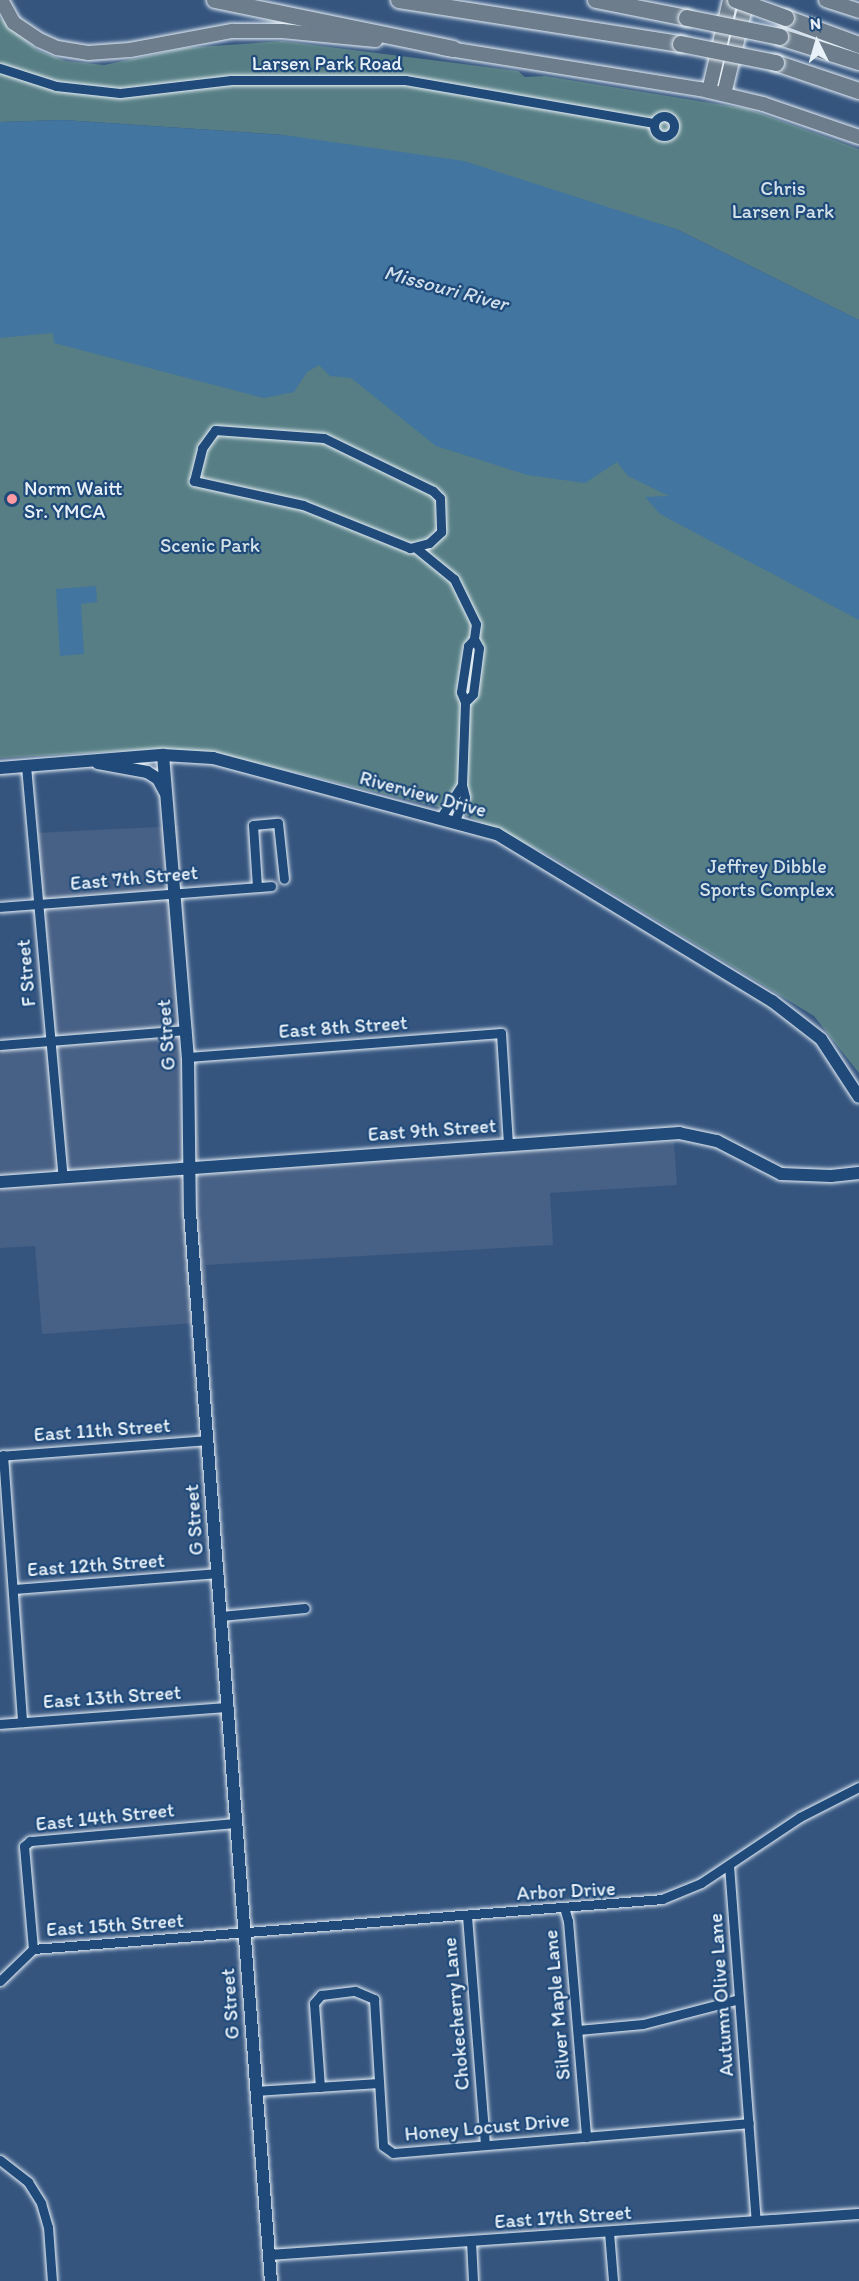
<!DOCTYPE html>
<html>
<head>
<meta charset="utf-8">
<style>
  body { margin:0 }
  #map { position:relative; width:859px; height:2281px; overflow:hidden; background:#35557f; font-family:Itim,sans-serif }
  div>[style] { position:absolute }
  .built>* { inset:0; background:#476085 }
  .green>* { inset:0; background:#567e84 }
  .water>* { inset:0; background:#42759f }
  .roads { filter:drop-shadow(0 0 2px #e8f1f8) drop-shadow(0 0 2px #e8f1f8) }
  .minor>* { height:9px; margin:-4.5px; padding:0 4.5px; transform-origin:4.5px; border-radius:4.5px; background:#1f4a7a }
  .minor>.ring { margin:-4.5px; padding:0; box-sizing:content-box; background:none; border:9px solid #1f4a7a; border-radius:50% }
  .tertiary>* { height:10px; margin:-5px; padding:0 5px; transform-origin:5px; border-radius:5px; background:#1f4a7a }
  .secondary>* { height:12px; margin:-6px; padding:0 6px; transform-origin:6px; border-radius:6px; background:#1f4a7a }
  .primary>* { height:14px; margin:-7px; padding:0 7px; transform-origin:7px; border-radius:7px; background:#6d7d8c }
  .motorway>* { height:16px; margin:-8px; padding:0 8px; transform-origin:8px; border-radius:8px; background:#6d7d8c }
  .bridges { filter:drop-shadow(0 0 2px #e8f1f8) drop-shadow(0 0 2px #e8f1f8) }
  .motorway-bridge>* { height:16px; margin:-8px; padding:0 8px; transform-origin:8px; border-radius:8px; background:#6d7d8c }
  .dots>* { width:16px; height:16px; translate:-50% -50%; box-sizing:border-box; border:3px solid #1f4a7a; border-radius:50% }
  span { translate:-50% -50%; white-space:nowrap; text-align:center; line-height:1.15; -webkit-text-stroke:4.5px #1f4a7a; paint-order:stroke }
  .street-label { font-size:20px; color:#e8f1f8 }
  .park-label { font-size:20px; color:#d2e0e7 }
  .poi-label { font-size:20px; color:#e8f1f8 }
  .left { translate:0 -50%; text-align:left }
  .water-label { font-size:21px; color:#cfdeeb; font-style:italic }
  .north { position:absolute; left:787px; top:12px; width:60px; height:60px; -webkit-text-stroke:4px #1f4a7a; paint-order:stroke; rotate:355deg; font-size:16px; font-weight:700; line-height:24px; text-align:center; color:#e8f1f8 }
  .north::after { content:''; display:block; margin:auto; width:21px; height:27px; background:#e8f1f8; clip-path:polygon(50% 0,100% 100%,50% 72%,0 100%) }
</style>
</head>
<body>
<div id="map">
  <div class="built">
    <div style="clip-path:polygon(178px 826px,201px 1171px,674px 1142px,677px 1185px,550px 1193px,553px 1245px,206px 1265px,209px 1322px,42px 1334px,35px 1246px,0 1248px,0 1041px,53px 1037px,35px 833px)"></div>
  </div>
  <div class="green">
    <div style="clip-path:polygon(0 18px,37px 50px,66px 61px,104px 65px,185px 48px,282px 41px,518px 71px,525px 77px,545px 76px,748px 109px,859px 149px,859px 320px,676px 229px,284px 135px,63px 120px,0 122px)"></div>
    <div style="clip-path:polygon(0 295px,570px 404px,859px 565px,859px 1073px,814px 1016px,551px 856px,462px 813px,215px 753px,157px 749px,0 758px)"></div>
  </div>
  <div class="water">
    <div style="clip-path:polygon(63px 120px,284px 135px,464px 161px,676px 229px,859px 320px,859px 620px,660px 514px,645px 497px,669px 496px,628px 476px,617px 462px,585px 483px,527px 475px,436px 446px,351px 378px,330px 376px,319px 365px,307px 372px,294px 392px,264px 398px,54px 343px,53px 333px,0 338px,0 122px)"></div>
    <div style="clip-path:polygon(96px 586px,97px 602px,81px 604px,84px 654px,60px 656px,56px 589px)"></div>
  </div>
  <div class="roads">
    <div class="minor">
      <div style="left:0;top:68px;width:59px;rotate:17.8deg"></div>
      <div style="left:56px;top:86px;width:64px;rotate:6.2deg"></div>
      <div style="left:120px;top:93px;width:112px;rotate:-6.7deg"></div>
      <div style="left:231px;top:80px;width:174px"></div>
      <div style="left:405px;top:80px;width:253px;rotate:9.8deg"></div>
      <div class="ring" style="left:654px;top:116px;width:11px;height:11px"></div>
      <div style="left:215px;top:430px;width:109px;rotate:4.2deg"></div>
      <div style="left:324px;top:438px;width:121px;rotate:25.9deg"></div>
      <div style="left:433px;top:491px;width:10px;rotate:45deg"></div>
      <div style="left:440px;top:498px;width:34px;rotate:88deg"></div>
      <div style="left:441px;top:532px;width:16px;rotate:137deg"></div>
      <div style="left:429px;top:543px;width:20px;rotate:165deg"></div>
      <div style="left:410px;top:548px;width:115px;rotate:-158.1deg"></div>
      <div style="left:303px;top:505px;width:112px;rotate:-167.6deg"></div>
      <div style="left:194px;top:481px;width:34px;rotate:-76deg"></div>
      <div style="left:202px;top:448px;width:22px;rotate:-54deg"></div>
      <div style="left:416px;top:548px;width:49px;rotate:39.2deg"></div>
      <div style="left:454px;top:579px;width:50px;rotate:63.9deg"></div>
      <div style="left:476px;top:624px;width:15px;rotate:98deg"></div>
      <div style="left:474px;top:639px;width:10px;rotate:61deg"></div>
      <div style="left:479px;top:648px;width:46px;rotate:97.4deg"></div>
      <div style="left:473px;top:694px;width:11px;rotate:135deg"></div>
      <div style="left:26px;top:766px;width:413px;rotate:84.9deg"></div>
      <div style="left:441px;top:817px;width:38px;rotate:-57deg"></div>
      <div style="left:455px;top:820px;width:25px;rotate:-67deg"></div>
      <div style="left:465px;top:797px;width:12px;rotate:-104deg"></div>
      <div style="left:462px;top:785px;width:83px;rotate:-87.9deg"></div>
      <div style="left:465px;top:702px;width:11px;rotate:-112deg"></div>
      <div style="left:461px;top:692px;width:47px;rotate:-81.3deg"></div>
      <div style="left:468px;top:646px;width:9px;rotate:-49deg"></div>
      <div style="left:257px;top:887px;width:62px;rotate:-93.7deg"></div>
      <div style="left:253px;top:825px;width:25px;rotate:-5deg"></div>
      <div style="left:278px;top:823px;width:56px;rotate:83.9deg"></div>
      <div style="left:0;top:907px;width:272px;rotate:-4.4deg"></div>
      <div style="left:0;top:1045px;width:187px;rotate:-4.6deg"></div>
      <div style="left:188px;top:1057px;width:314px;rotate:-4.4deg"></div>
      <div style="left:501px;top:1033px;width:111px;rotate:86.4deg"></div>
      <div style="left:3px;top:1455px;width:268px;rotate:85.9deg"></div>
      <div style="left:0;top:1456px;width:208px;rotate:-4.4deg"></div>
      <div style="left:14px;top:1589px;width:205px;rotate:-4.5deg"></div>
      <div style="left:221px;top:1616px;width:84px;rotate:-5.4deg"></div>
      <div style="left:0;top:1724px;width:229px;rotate:-4.3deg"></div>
      <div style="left:729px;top:1865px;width:357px;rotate:85.7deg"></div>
      <div style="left:564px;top:1907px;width:15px;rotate:74deg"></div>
      <div style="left:568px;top:1921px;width:217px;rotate:85.2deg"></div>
      <div style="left:467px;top:1916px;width:229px;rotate:85.5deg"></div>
      <div style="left:33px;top:1949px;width:103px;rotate:-95deg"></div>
      <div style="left:24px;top:1846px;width:8px;rotate:-40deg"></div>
      <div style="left:30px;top:1841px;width:207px;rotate:-5deg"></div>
      <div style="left:0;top:1981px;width:46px;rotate:-44.1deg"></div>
      <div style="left:33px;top:1949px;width:631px;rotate:-4.54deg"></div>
      <div style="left:662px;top:1899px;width:42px;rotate:-22.3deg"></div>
      <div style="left:701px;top:1883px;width:119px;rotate:-33.7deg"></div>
      <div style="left:800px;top:1817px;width:66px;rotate:-27deg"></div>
      <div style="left:578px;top:2030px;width:65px;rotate:-5.3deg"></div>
      <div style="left:643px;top:2024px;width:99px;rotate:-14.6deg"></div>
      <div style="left:320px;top:2087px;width:84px;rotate:-94.1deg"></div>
      <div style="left:314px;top:2003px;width:11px;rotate:-49deg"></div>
      <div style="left:321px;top:1995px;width:34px;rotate:-7deg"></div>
      <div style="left:355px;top:1991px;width:21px;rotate:23deg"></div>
      <div style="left:374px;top:1999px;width:147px;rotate:86.5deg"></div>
      <div style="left:383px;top:2146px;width:12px;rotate:35deg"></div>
      <div style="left:393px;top:2153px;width:357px;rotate:-4.8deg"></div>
      <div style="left:255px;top:2091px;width:124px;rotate:-3.7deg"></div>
      <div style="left:0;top:2160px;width:36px;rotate:38deg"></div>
      <div style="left:28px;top:2182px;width:25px;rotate:58deg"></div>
      <div style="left:41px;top:2203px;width:25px;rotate:74deg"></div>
      <div style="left:48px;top:2227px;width:54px;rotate:85.8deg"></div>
      <div style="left:609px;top:2232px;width:49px;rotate:85.3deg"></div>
      <div style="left:471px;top:2241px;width:40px;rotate:87.1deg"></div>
    </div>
    <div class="tertiary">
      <div style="left:269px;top:2255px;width:591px;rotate:-3.98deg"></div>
    </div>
    <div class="secondary">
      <div style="left:163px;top:755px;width:303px;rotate:85.3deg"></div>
      <div style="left:188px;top:1057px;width:155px;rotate:89.3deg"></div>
      <div style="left:190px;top:1212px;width:1072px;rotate:85.67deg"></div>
      <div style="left:98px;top:763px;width:50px;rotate:10.4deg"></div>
      <div style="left:147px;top:772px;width:13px;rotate:32deg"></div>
      <div style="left:158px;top:779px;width:15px;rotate:62deg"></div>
      <div style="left:0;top:768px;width:164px;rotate:-4.6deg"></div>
      <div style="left:163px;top:755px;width:50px;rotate:3.4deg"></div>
      <div style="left:213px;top:758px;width:294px;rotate:15deg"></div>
      <div style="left:497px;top:834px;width:322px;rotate:31.3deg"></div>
      <div style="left:772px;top:1001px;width:62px;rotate:37.8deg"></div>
      <div style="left:821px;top:1039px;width:69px;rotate:56.8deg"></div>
      <div style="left:0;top:1182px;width:681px;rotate:-4.13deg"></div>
      <div style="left:679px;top:1133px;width:39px;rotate:12deg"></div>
      <div style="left:717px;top:1141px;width:72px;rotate:27.3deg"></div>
      <div style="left:781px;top:1174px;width:50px;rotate:2.3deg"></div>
      <div style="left:831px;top:1176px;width:28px;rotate:-6deg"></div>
    </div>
    <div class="primary">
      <div style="left:1px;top:0;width:26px;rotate:61deg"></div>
      <div style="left:14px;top:23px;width:30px;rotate:34deg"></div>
      <div style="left:39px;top:40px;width:20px;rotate:24deg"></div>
      <div style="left:57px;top:48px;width:31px;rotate:9deg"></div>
      <div style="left:88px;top:53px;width:42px;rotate:-4.1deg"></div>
      <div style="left:130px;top:50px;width:104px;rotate:-10.6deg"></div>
      <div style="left:232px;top:31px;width:50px"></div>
      <div style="left:282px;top:31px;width:94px;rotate:5.5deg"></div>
      <div style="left:826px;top:0;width:35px;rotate:18deg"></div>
      <div style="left:443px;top:48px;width:260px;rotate:9.1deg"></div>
      <div style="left:700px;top:89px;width:65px;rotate:13.4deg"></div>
      <div style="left:763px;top:104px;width:102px;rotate:19deg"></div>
      <div style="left:709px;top:91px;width:93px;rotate:-77deg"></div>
      <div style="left:724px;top:94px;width:97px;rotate:-76.3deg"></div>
    </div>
    <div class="motorway">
      <div style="left:215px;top:0;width:243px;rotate:11.6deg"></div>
      <div style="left:399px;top:0;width:285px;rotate:8.9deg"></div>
      <div style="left:596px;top:0;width:93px;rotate:11.2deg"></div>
      <div style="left:786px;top:18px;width:78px;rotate:20.3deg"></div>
      <div style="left:780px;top:37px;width:83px;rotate:17.6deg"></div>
      <div style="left:776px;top:63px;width:88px;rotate:18.6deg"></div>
    </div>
  </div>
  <div class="bridges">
    <div class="motorway-bridge">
      <div style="left:736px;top:0;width:53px;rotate:19.8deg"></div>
      <div style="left:687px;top:18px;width:95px;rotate:11.5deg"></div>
      <div style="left:681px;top:44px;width:97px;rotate:11.3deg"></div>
    </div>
  </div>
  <div class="dots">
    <div style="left:12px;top:499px;background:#ff9aa2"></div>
  </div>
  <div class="street-label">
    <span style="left:327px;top:63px">Larsen Park Road</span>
    <span style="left:423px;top:794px;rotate:15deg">Riverview Drive</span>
    <span style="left:134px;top:878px;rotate:-5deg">East 7th Street</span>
    <span style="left:26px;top:973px;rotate:-95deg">F Street</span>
    <span style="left:343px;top:1027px;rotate:-4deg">East 8th Street</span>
    <span style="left:166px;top:1035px;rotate:-94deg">G Street</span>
    <span style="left:432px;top:1130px;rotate:-4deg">East 9th Street</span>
    <span style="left:102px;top:1430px;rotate:-4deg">East 11th Street</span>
    <span style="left:194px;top:1520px;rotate:-94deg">G Street</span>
    <span style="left:96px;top:1565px;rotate:-4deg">East 12th Street</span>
    <span style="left:112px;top:1697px;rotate:-4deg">East 13th Street</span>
    <span style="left:105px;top:1817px;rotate:-6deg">East 14th Street</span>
    <span style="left:566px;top:1891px;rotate:-3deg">Arbor Drive</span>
    <span style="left:115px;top:1925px;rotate:-4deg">East 15th Street</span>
    <span style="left:721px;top:1995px;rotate:-94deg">Autumn Olive Lane</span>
    <span style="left:230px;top:2004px;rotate:-94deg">G Street</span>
    <span style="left:557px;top:2005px;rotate:-95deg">Silver Maple Lane</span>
    <span style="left:456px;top:2014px;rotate:-95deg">Chokecherry Lane</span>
    <span style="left:487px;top:2127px;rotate:-5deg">Honey Locust Drive</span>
    <span style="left:563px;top:2217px;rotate:-4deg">East 17th Street</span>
  </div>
  <div class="park-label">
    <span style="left:783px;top:200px">Chris<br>Larsen Park</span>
    <span style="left:210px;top:545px">Scenic Park</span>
    <span style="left:767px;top:878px">Jeffrey Dibble<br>Sports Complex</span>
  </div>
  <div class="poi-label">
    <span class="left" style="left:24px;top:500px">Norm Waitt<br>Sr. YMCA</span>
  </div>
  <div class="water-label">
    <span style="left:446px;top:288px;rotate:15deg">Missouri River</span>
  </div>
  <div class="north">N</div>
</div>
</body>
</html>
